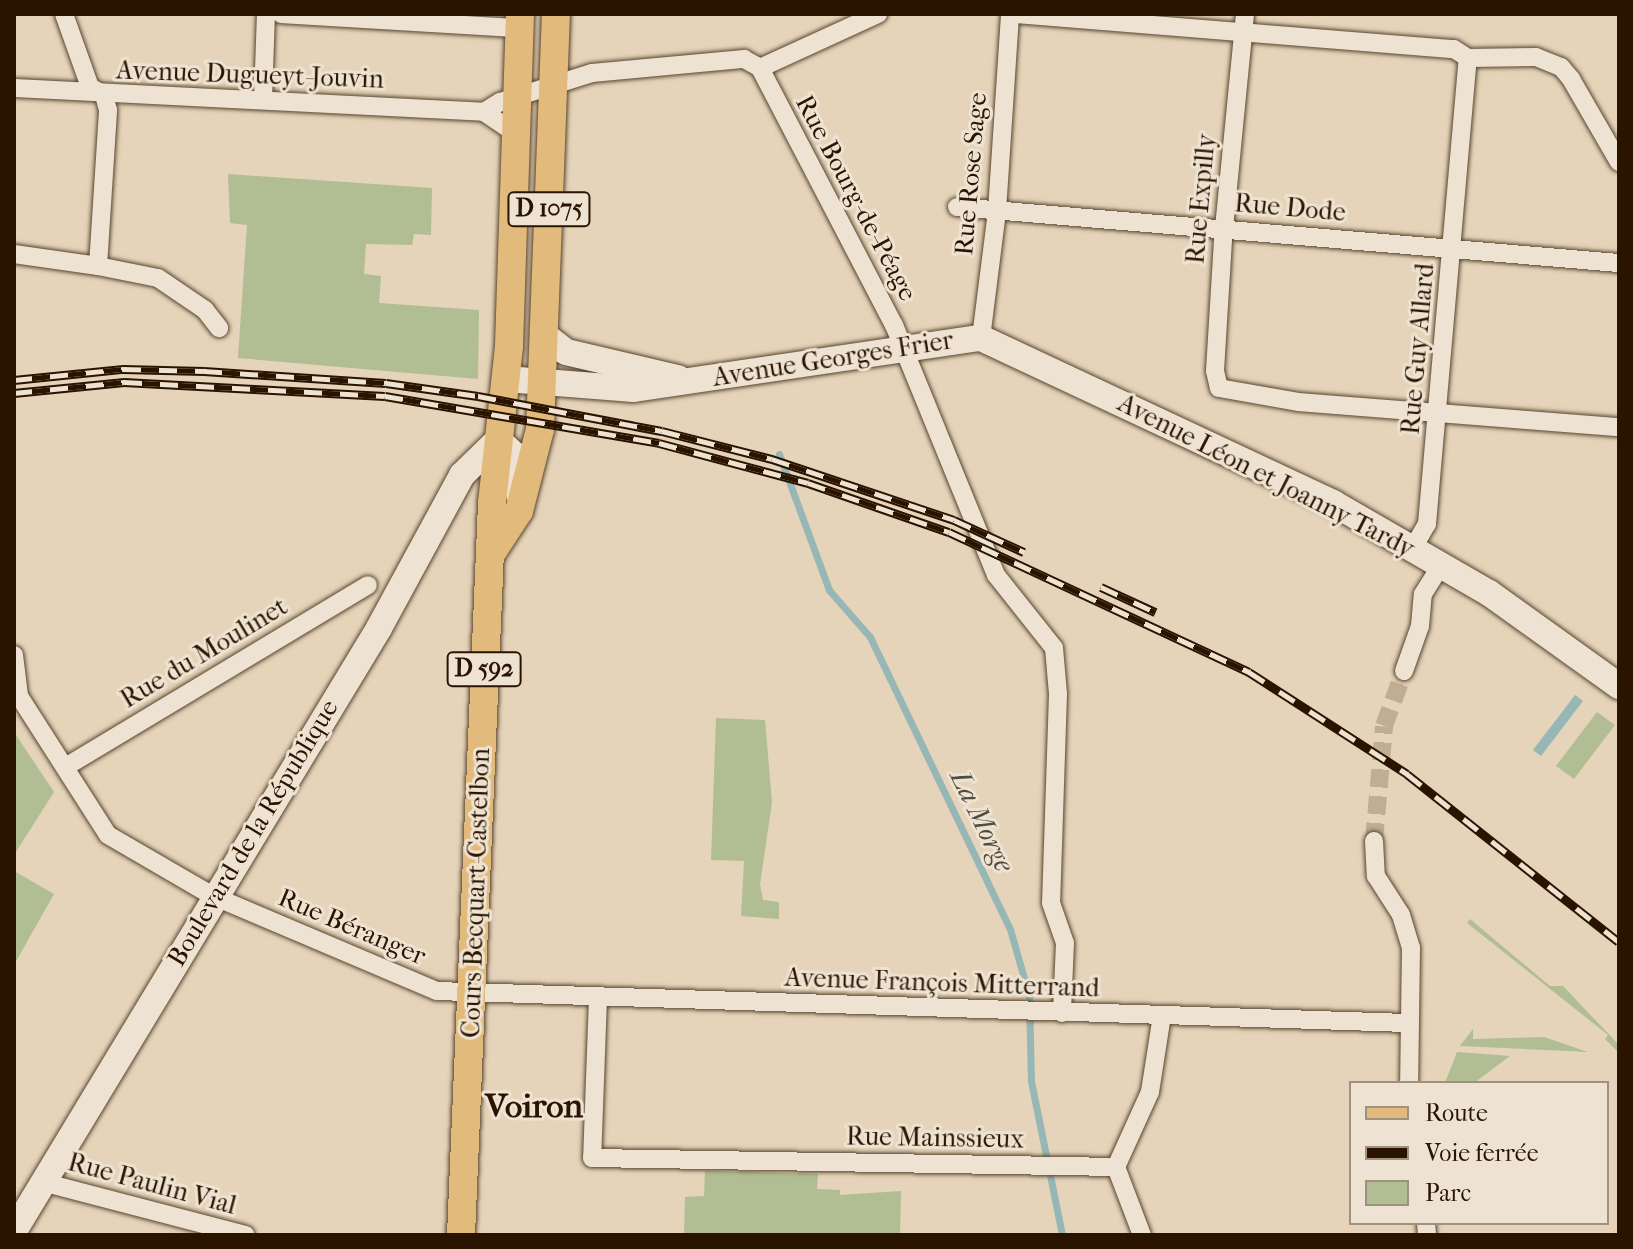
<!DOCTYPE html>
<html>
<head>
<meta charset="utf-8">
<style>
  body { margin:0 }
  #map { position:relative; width:1633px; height:1249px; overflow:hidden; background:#e5d4b9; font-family:"IM FELL French Canon",serif }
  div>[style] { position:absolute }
  .green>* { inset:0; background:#b1bd92 }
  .water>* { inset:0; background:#96b7b5 }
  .stream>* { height:7px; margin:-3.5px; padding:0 3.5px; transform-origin:3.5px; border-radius:3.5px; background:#96b7b5 }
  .street-tunnel>* { height:18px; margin-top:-9px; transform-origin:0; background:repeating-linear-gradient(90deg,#c0ae94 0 18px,transparent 0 27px) }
  .roads { filter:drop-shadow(0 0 2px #59442e) drop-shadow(0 0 2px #59442e) }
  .street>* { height:18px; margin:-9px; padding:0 9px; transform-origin:9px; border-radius:9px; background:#eee3d2 }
  .secondary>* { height:26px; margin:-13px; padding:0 13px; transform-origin:13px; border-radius:13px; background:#eee3d2 }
  .primary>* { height:28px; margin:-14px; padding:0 14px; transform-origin:14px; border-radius:14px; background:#e2ba7c }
  .rail>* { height:9px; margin-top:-4.5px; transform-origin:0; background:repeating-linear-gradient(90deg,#eee3d2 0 18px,#2a1400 0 36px); box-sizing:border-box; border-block:2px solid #2a1400 }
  span { translate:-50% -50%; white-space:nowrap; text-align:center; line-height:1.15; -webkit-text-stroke:6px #eee3d2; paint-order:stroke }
  .shield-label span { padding:2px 6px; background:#eee3d2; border:2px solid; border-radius:6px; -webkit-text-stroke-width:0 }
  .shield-label { font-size:24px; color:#2a1400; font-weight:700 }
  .street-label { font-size:26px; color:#2a1400 }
  .water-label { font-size:28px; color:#504d3f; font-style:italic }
  .district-label { font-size:34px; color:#2a1400; font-weight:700 }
  .frame { position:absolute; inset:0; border:16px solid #2a1400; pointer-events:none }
  .legend { position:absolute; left:1349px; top:1081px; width:260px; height:144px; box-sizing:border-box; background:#eee3d2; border:2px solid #a0907e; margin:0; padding:10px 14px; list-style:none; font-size:24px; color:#2a1400 }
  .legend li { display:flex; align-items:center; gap:16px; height:40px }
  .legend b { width:40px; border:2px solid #a0907e }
</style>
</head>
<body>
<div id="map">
  <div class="green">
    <div style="clip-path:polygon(228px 174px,432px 188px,431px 235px,414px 234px,412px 245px,366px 244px,364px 274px,381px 276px,379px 303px,479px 310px,478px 379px,238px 358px,247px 225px,230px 223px)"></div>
    <div style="clip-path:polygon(1597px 712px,1615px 725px,1574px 779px,1556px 766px)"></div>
    <div style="clip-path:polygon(716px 718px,765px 720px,772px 802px,760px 885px,763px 900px,779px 902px,779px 919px,741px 916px,744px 861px,711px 860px)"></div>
    <div style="clip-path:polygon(14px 732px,54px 792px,14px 855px)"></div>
    <div style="clip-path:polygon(14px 871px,54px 894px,14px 965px)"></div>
    <div style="clip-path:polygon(1470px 919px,1550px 986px,1563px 986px,1619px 1045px,1619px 1053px,1605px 1039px,1608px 1035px,1467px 923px)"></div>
    <div style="clip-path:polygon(1473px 1029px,1473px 1039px,1544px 1037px,1588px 1052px,1460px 1046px)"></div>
    <div style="clip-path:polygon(1457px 1052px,1510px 1056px,1474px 1083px,1445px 1083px)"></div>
    <div style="clip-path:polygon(705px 1171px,818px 1174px,817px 1189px,840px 1190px,840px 1195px,901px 1191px,900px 1235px,684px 1235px,685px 1197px,704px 1196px)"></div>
  </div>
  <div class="water">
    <div style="clip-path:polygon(1575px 695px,1583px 701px,1541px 756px,1533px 750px)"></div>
  </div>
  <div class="stream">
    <div style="left:779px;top:454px;width:145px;rotate:69.8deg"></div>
    <div style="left:829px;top:590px;width:62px;rotate:48.9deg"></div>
    <div style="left:870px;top:637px;width:324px;rotate:64.4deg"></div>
    <div style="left:1010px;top:929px;width:70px;rotate:74.2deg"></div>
    <div style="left:1029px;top:996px;width:85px;rotate:88.7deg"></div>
    <div style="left:1031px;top:1081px;width:157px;rotate:78.6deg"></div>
  </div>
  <div class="street-tunnel">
    <div style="left:1374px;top:841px;width:115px;rotate:-85deg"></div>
    <div style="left:1384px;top:726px;width:59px;rotate:-70deg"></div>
  </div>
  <div class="roads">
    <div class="street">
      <div style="left:281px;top:14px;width:238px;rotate:3.4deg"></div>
      <div style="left:1016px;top:14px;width:439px;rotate:4.6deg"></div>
      <div style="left:1454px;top:49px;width:17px;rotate:33deg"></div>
      <div style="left:1468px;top:58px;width:68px;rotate:-0.8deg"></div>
      <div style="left:1536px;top:57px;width:27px;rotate:22deg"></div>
      <div style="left:1561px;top:67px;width:16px;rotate:50deg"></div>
      <div style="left:1571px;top:79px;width:96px;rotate:60deg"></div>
      <div style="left:1245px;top:14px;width:227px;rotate:95.6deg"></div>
      <div style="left:1223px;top:240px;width:131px;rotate:93.5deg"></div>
      <div style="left:1215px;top:371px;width:17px;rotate:77deg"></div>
      <div style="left:1219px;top:388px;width:80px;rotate:10deg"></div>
      <div style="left:1298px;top:402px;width:322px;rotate:4.5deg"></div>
      <div style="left:760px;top:68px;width:290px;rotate:62.5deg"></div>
      <div style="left:894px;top:325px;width:270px;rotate:67.8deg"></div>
      <div style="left:996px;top:575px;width:93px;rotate:51.5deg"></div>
      <div style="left:1054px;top:648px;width:46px;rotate:85deg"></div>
      <div style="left:1058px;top:694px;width:209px;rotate:91.9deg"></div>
      <div style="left:1051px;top:903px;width:42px;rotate:70.7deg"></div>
      <div style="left:1065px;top:943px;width:70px;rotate:92.5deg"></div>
      <div style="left:14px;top:88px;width:471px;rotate:2.9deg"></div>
      <div style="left:484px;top:112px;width:37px;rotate:34deg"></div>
      <div style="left:263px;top:99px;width:85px;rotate:-88deg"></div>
      <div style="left:484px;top:112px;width:19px;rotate:-32deg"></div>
      <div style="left:500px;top:102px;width:96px;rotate:-17.5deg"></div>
      <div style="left:592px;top:73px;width:153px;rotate:-5.3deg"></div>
      <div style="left:744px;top:59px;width:18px;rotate:29deg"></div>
      <div style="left:760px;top:68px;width:130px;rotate:-24.6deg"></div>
      <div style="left:957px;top:207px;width:664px;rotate:4.84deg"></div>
      <div style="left:14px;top:254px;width:85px;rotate:8.1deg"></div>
      <div style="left:98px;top:266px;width:156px;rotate:-86.3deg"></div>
      <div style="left:108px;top:110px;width:16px;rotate:-105deg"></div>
      <div style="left:104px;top:95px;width:16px;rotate:-150deg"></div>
      <div style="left:90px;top:87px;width:77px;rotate:-109.6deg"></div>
      <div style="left:98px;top:266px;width:61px;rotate:11.3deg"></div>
      <div style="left:158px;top:278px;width:57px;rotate:34.2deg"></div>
      <div style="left:205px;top:310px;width:23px;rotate:52deg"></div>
      <div style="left:981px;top:338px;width:128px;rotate:-82.8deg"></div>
      <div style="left:997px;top:211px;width:197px;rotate:-86.2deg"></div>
      <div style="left:1413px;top:548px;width:28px;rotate:-60deg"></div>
      <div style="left:1427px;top:524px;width:468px;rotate:-85deg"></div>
      <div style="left:14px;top:655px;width:41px;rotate:83deg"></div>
      <div style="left:19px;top:696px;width:165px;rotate:57.4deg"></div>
      <div style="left:108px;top:835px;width:121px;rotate:30.2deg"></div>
      <div style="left:213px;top:896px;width:243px;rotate:23deg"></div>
      <div style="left:437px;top:991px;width:973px;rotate:1.89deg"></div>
      <div style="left:1404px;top:671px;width:48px;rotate:-70.4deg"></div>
      <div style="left:1420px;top:626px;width:32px;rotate:-85deg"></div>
      <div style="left:1423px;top:594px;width:34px;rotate:-58deg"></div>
      <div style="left:67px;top:766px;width:351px;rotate:-31deg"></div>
      <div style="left:1374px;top:841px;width:35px;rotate:87deg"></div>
      <div style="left:1376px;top:876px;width:46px;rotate:57.3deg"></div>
      <div style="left:1401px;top:915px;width:34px;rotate:73deg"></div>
      <div style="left:1411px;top:948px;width:135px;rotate:90.8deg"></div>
      <div style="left:598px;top:998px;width:160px;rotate:92.1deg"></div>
      <div style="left:592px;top:1158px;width:524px;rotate:0.98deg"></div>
      <div style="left:1116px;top:1167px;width:82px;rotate:-65.6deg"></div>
      <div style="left:1150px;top:1092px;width:78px;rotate:-81.1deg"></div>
      <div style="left:1116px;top:1167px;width:73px;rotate:69.1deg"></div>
      <div style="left:46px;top:1183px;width:206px;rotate:14.6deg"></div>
      <div style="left:1426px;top:1223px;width:12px;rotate:85deg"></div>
    </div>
    <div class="secondary">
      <div style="left:543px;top:334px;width:29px;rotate:38deg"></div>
      <div style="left:566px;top:352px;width:115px;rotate:13.1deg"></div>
      <div style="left:506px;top:379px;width:128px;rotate:4.5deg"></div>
      <div style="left:634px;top:389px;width:351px;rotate:-8.4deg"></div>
      <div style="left:981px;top:338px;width:389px;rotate:25.1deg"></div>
      <div style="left:1333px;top:503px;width:180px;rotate:30deg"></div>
      <div style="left:1489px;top:593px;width:160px;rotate:35.6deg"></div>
      <div style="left:14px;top:1231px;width:705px;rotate:-58.81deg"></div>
      <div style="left:379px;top:628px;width:174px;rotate:-61.5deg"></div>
      <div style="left:462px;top:475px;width:50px;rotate:-44.2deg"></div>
      <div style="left:498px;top:440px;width:25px;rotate:42deg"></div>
      <div style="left:517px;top:457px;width:37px;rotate:87deg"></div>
    </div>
    <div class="primary">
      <div style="left:493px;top:551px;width:48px;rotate:-57deg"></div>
      <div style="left:519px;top:511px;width:85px;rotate:-75.6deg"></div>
      <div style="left:540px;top:429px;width:415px;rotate:-87.8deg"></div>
      <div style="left:461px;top:1235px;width:733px;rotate:-87.57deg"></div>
      <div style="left:492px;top:503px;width:158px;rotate:-83.8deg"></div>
      <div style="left:509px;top:346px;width:332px;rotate:-88.1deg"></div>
    </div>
  </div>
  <div class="rail">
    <div style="left:14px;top:380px;width:110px;rotate:-5.8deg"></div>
    <div style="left:123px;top:369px;width:81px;rotate:1.4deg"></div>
    <div style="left:204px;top:371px;width:182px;rotate:3.8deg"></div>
    <div style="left:386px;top:383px;width:93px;rotate:8deg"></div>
    <div style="left:478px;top:396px;width:187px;rotate:10.8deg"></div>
    <div style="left:662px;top:431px;width:114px;rotate:14.3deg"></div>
    <div style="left:772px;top:459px;width:192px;rotate:18.5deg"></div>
    <div style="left:954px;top:520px;width:77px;rotate:24.6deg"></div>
    <div style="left:14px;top:393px;width:111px;rotate:-5.7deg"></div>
    <div style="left:124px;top:382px;width:261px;rotate:3.1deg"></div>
    <div style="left:385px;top:396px;width:278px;rotate:9.7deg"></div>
    <div style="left:659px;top:443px;width:154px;rotate:15deg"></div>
    <div style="left:808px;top:483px;width:149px;rotate:19.2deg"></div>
    <div style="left:949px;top:532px;width:331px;rotate:25deg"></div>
    <div style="left:1249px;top:672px;width:188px;rotate:32.8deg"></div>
    <div style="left:1407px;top:774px;width:270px;rotate:38.4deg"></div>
    <div style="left:1101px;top:587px;width:60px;rotate:24.8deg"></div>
  </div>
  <div class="shield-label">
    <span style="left:549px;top:209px">D 1075</span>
    <span style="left:484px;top:669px">D 592</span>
  </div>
  <div class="street-label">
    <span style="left:250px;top:75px;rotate:2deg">Avenue Dugueyt-Jouvin</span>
    <span style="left:971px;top:174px;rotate:-85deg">Rue Rose Sage</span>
    <span style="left:856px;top:198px;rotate:62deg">Rue Bourg-de-Péage</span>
    <span style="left:1201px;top:199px;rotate:-85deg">Rue Expilly</span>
    <span style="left:1290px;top:208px;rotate:5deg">Rue Dode</span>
    <span style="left:1418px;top:349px;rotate:-85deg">Rue Guy Allard</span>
    <span style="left:833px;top:359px;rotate:-9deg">Avenue Georges Frier</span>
    <span style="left:1266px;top:476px;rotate:27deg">Avenue Léon et Joanny Tardy</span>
    <span style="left:204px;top:653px;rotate:-31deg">Rue du Moulinet</span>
    <span style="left:253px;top:833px;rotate:-59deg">Boulevard de la République</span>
    <span style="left:476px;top:893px;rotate:-88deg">Cours Becquart-Castelbon</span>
    <span style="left:352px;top:927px;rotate:23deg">Rue Béranger</span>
    <span style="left:942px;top:983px;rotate:2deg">Avenue François Mitterrand</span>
    <span style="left:935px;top:1138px;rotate:1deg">Rue Mainssieux</span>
    <span style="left:152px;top:1184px;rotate:15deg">Rue Paulin Vial</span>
  </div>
  <div class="water-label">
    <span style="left:982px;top:821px;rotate:64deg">La Morge</span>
  </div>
  <div class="district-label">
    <span style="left:534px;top:1107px">Voiron</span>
  </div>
  <div class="frame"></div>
  <ul class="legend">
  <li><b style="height:10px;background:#e2ba7c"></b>Route</li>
  <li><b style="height:10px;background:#2a1400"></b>Voie ferrée</li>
  <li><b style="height:22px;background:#b1bd92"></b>Parc</li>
  </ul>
</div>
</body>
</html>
